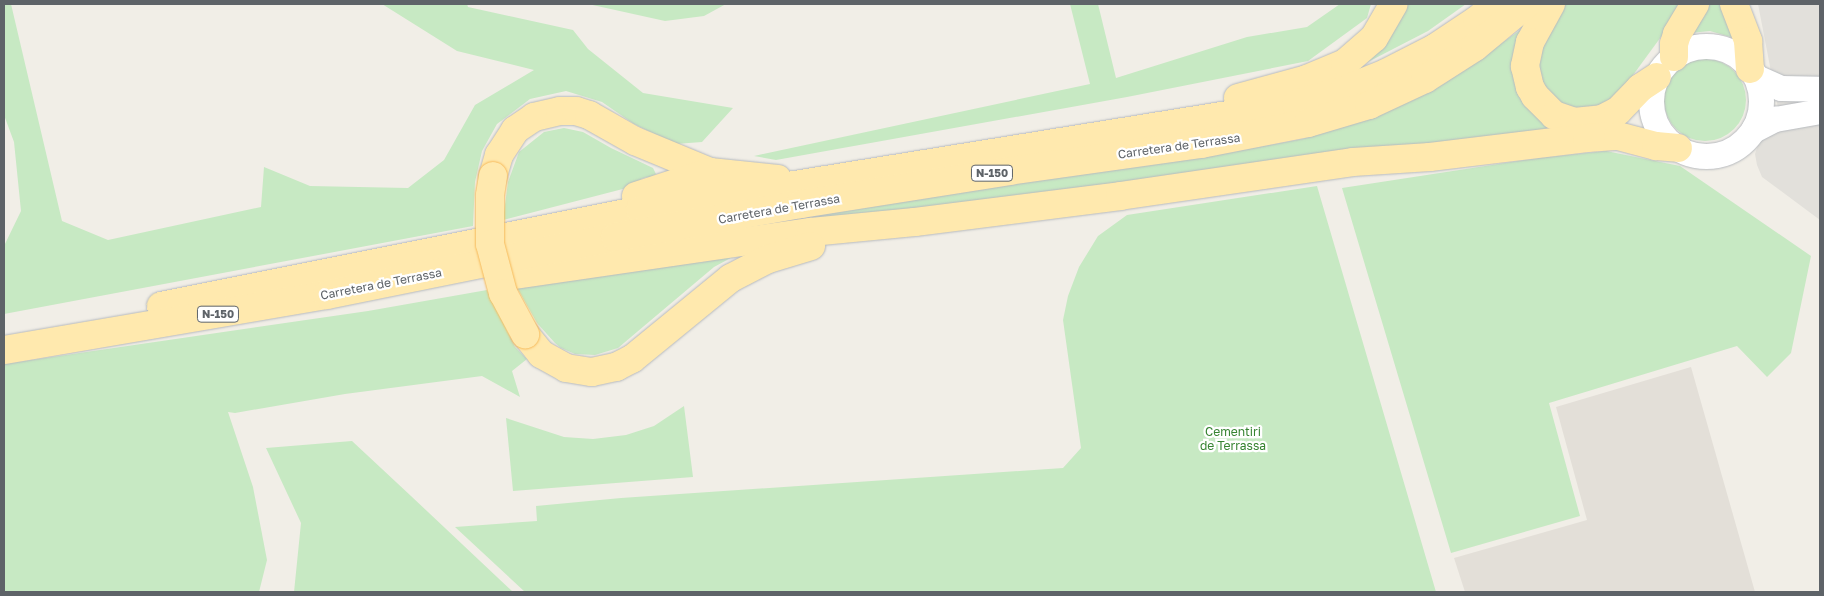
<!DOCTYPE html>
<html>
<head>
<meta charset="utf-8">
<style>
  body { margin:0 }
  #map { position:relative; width:1824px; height:596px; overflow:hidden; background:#f1eee7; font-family:"Golos Text",sans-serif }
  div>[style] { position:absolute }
  .industrial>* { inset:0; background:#e2e0db }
  .education>* { inset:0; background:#e3dfd8 }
  .green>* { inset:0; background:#c7e9c3 }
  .round { border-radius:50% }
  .roads { filter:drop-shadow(0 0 1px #b7babe) drop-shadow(0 0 1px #b7babe) }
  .minor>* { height:25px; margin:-12.5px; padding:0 12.5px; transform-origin:12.5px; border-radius:12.5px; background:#fff }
  .minor>.ring { margin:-12.5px; padding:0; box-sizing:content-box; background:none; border:25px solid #fff; border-radius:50% }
  .major>* { height:28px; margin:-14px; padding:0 14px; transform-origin:14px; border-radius:14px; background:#ffe9ae }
  .bridges { filter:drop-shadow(0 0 1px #f7ba5a) drop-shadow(0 0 1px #f7ba5a) }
  .major-bridge>* { height:28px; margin:-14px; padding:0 14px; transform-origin:14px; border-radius:14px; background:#ffe9ae }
  span { translate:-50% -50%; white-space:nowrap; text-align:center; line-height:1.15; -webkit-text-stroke:4.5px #fff; paint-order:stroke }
  .shield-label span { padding:1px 4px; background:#fff; border:1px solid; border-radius:4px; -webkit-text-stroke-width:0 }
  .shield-label { font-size:11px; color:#5e6368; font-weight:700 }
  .street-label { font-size:12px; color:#5e6368 }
  .park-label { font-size:12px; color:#368331 }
  .frame { position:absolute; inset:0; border:5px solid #5e6368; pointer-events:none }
</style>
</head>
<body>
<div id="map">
  <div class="industrial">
    <div style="clip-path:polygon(1758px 4px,1820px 4px,1820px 220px,1762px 177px,1757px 165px,1755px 154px,1759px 142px,1782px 129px)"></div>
  </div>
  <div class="education">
    <div style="clip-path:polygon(1691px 367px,1755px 592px,1465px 592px,1454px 558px,1587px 520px,1556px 407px)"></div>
  </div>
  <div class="green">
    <div style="clip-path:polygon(4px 4px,11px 4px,62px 221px,108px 240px,261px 207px,264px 167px,310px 186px,408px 188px,444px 160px,475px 105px,534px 70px,457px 51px,382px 4px,467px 4px,468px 7px,573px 30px,588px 49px,643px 93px,733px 108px,702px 142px,675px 144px,634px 124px,602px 102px,566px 91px,530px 99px,497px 124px,482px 151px,475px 182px,473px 226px,4px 314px,4px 246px,21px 211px,14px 142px,4px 115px)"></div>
    <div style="clip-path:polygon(588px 4px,726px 4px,704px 16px,665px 21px)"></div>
    <div style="clip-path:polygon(1070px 4px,1098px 4px,1116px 78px,1247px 37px,1307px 27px,1340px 4px,1371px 4px,1367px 18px,1308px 61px,1127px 97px,776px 160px,754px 156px,1090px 84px)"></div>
    <div style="clip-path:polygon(1404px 4px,1466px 4px,1428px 31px,1366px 63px,1365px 61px)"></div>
    <div style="clip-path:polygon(1561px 4px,1685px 4px,1617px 97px,1588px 112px,1552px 101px,1535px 69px,1545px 31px)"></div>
    <div style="clip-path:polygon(1704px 4px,1721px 4px,1734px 38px,1710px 31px,1690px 33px)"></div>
    <div style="clip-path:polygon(1523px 28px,1521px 36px,1564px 130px,1154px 178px,662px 242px,967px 190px,1232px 152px,1302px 139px,1346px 126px,1445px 83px)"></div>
    <div class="round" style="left:1664px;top:59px;width:82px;height:82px"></div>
    <div style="clip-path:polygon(564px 128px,583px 132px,611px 148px,653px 168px,656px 174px,648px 179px,647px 177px,641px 179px,642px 184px,503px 220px,508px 182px,519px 152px,544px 132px)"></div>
    <div style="clip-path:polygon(1606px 151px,1680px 166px,1811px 256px,1791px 353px,1767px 377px,1737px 346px,1549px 403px,1580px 516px,1451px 553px,1342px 188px,1538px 158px)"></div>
    <div style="clip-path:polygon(1317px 186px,1436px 592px,525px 592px,455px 527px,537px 521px,536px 506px,621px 498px,1063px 468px,1081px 448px,1063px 320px,1068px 296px,1079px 267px,1098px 236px,1127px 215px)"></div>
    <div style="clip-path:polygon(740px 253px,714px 267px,618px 348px,595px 355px,575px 354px,561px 348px,555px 343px,537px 323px,516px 286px)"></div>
    <div style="clip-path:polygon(487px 290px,515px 347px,527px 359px,512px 371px,520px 397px,482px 376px,345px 394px,235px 413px,228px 412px,253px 487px,267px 560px,259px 592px,6px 592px,4px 590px,4px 364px,368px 311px)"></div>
    <div style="clip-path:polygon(684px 406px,693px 477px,513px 491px,506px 418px,564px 437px,593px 439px,626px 435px,654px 426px)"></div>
    <div style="clip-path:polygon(352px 441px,411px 496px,513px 592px,294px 592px,301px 523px,266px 448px)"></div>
  </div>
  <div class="roads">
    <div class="minor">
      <div class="ring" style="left:1651px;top:46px;width:85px;height:85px"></div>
      <div style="left:1756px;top:77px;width:27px;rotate:24deg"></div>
      <div style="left:1781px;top:88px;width:39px;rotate:1deg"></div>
      <div style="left:1753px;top:130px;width:25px;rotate:-27deg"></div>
      <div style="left:1775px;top:119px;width:46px;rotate:-10.1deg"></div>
    </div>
    <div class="major">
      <div style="left:1551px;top:4px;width:43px;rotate:118.9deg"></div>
      <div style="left:1530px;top:42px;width:25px;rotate:102deg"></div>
      <div style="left:1525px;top:66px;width:22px;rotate:77deg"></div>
      <div style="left:1530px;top:87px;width:10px;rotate:61deg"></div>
      <div style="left:1535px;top:96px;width:27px;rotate:45deg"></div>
      <div style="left:1554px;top:115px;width:21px;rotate:19deg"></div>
      <div style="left:1574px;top:122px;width:28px;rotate:-6deg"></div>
      <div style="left:1602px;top:119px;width:18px;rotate:-27deg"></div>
      <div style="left:1618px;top:111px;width:32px;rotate:-46deg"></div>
      <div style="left:1640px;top:88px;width:20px;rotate:-33deg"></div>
      <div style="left:1734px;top:4px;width:40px;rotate:69deg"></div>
      <div style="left:1748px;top:41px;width:28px;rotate:86deg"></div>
      <div style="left:1674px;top:57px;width:13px;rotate:-90deg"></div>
      <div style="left:1674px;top:44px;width:10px;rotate:-73deg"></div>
      <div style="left:1677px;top:34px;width:35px;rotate:-59deg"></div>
      <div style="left:1238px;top:98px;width:72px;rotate:-15.4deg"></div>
      <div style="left:1307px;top:79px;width:41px;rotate:-22.8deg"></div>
      <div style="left:1345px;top:63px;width:38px;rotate:-41deg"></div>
      <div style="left:1374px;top:38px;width:39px;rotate:-60deg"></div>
      <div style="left:493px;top:176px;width:22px;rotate:-74deg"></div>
      <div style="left:499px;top:155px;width:30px;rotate:-57deg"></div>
      <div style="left:515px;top:130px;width:23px;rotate:-34deg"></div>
      <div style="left:534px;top:117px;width:27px;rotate:-13deg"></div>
      <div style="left:560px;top:111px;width:16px"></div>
      <div style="left:576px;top:111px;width:14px;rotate:17deg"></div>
      <div style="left:589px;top:115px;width:53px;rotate:29.5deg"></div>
      <div style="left:635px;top:141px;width:81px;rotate:22.5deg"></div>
      <div style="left:710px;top:172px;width:68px;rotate:5.9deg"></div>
      <div style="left:636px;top:196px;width:78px;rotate:-18deg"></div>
      <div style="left:508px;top:276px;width:306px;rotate:-8.3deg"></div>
      <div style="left:811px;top:232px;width:104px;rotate:-5.5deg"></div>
      <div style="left:915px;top:222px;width:207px;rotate:-7.2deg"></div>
      <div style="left:1120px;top:196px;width:235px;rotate:-8.3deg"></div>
      <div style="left:1353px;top:162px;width:77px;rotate:-3.7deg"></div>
      <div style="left:1430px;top:157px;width:158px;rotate:-6.9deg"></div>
      <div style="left:1587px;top:138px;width:31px;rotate:-4deg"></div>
      <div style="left:1618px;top:136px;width:39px;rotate:15deg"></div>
      <div style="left:1656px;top:146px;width:22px;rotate:5deg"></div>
      <div style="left:161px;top:306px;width:489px;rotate:-11.3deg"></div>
      <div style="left:640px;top:210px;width:665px;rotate:-9.18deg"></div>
      <div style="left:1296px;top:104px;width:50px;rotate:-16.3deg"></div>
      <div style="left:1344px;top:90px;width:45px;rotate:-22deg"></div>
      <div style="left:1386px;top:73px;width:55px;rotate:-27deg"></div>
      <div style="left:1435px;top:48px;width:50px;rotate:-33.7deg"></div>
      <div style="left:1477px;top:20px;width:25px;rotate:-40deg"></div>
      <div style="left:525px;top:334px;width:26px;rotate:51deg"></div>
      <div style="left:541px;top:354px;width:29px;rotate:29deg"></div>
      <div style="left:566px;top:368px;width:26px;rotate:9deg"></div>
      <div style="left:592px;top:372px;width:25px;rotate:-12deg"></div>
      <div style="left:616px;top:367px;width:18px;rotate:-27deg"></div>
      <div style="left:632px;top:359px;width:128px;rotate:-39.3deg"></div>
      <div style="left:731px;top:278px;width:42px;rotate:-27.2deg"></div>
      <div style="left:768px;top:259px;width:45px;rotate:-16.8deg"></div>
      <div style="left:4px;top:350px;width:328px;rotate:-9.7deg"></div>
      <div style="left:327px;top:295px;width:294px;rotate:-11.4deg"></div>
      <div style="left:615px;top:237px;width:189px;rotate:-10.1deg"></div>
      <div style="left:801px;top:204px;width:211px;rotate:-9deg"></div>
      <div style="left:1009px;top:171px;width:194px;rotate:-8deg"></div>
      <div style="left:1201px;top:144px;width:109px;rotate:-11.1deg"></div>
      <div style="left:1308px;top:123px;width:64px;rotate:-16.4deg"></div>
      <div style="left:1369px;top:105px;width:62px;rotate:-24.9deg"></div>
      <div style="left:1425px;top:79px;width:59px;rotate:-32.6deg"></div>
      <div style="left:1475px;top:47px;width:67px;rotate:-39.6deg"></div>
    </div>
  </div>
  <div class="bridges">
    <div class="major-bridge">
      <div style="left:493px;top:176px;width:20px;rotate:99deg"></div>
      <div style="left:490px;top:196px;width:48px;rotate:90deg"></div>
      <div style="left:490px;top:244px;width:51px;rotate:75.1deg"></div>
      <div style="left:503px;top:293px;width:47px;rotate:61.8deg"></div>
    </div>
  </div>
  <div class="shield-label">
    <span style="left:992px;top:173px">N-150</span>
    <span style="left:218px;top:314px">N-150</span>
  </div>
  <div class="street-label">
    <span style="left:1179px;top:146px;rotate:-8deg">Carretera de Terrassa</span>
    <span style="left:779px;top:209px;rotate:-10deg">Carretera de Terrassa</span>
    <span style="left:381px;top:284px;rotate:-11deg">Carretera de Terrassa</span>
  </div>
  <div class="park-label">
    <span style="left:1233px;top:439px">Cementiri<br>de Terrassa</span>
  </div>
  <div class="frame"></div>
</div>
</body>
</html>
